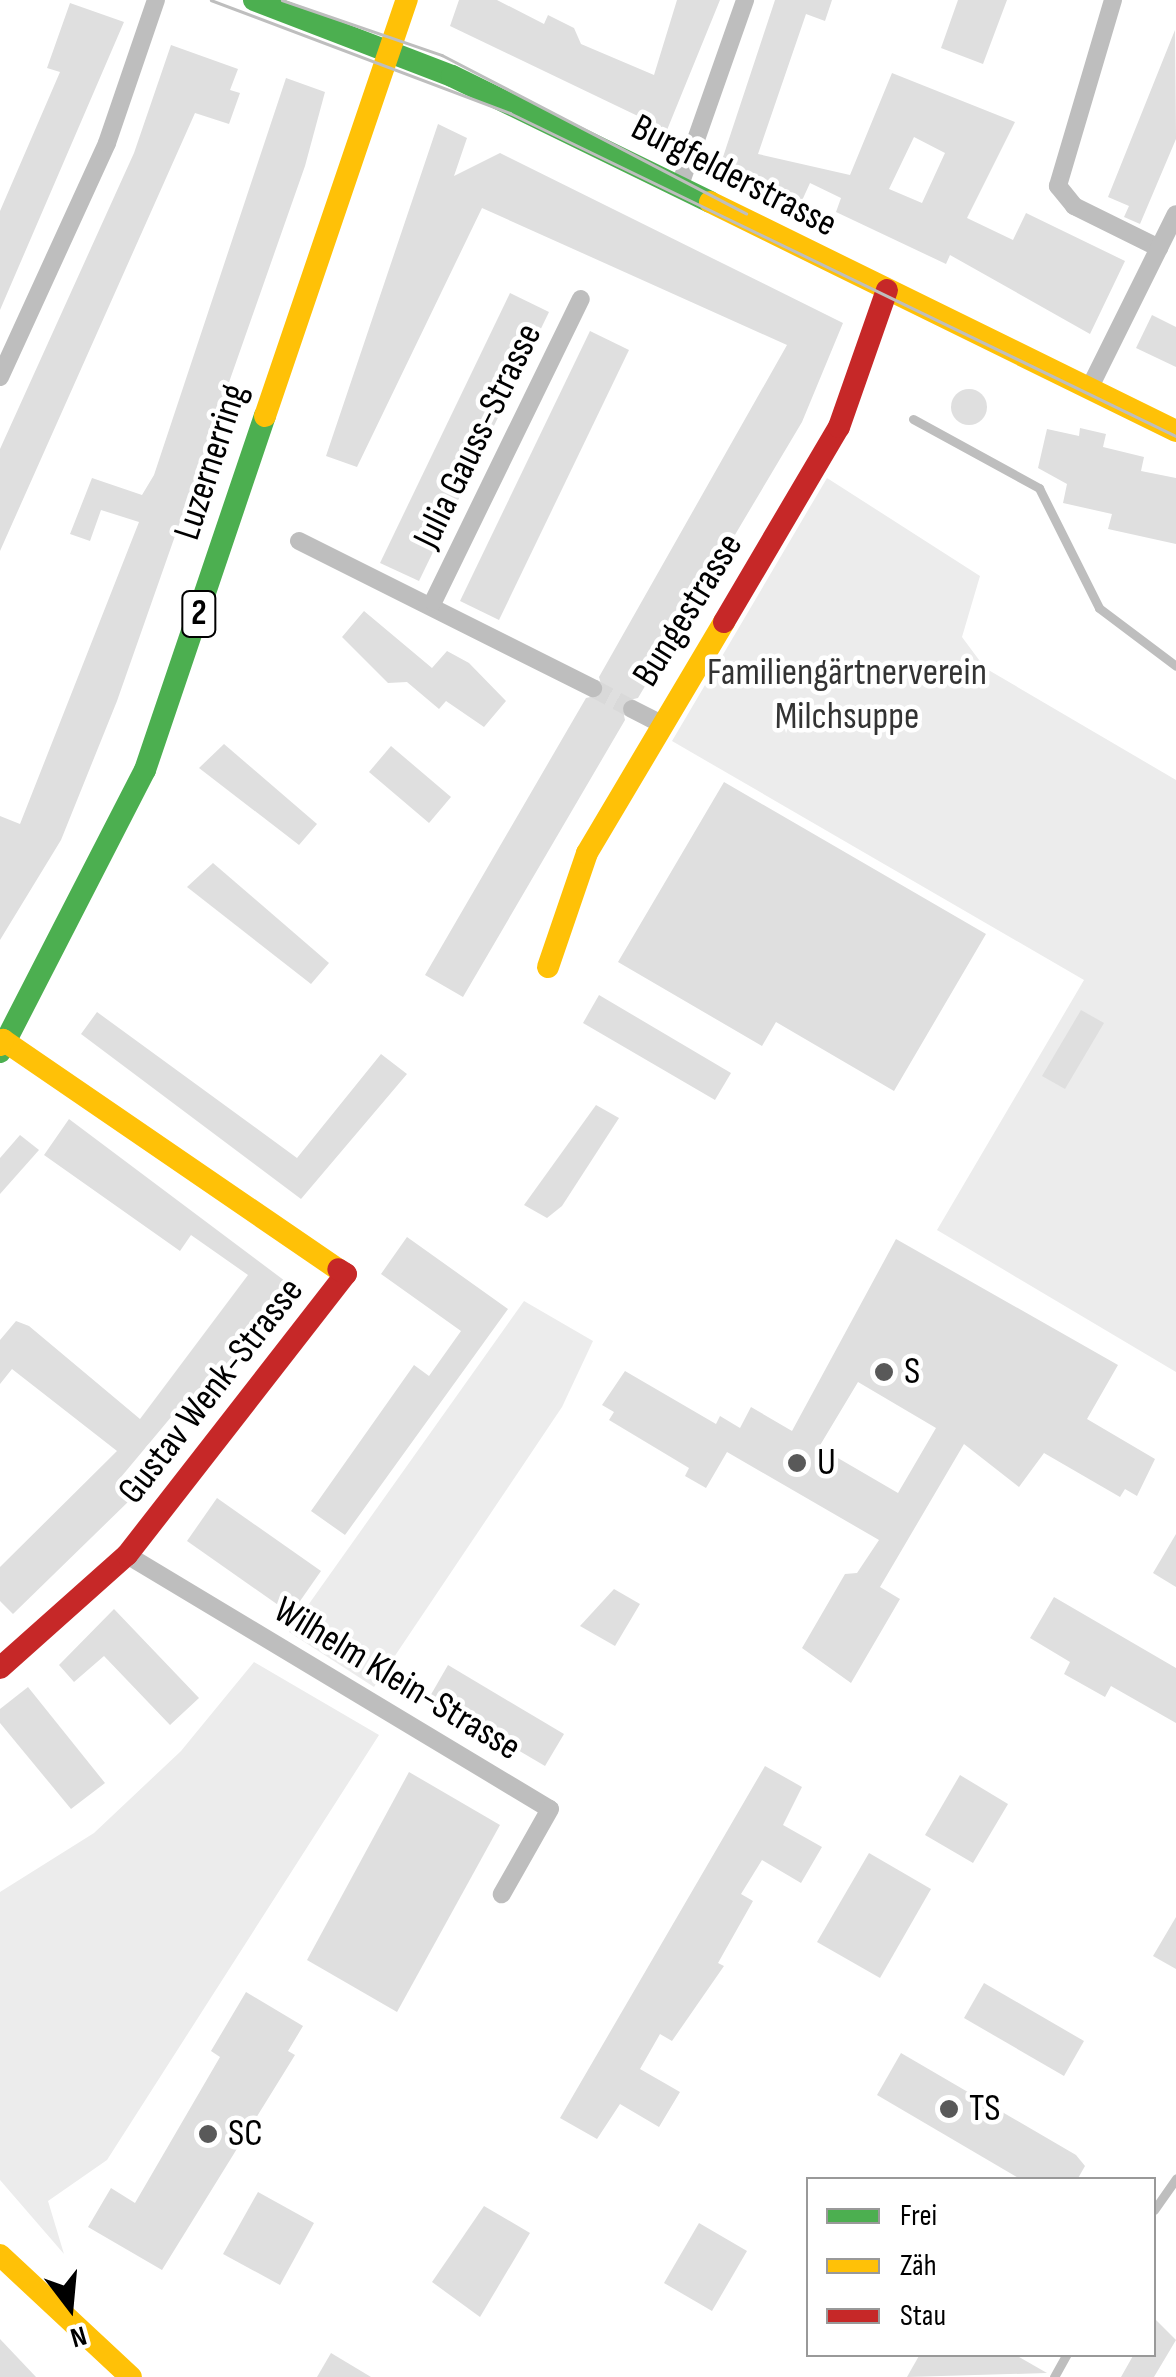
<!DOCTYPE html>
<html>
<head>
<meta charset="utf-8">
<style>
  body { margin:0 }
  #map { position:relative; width:1176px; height:2377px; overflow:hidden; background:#fff; font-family:"Sofia Sans Condensed",sans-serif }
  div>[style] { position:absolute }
  .green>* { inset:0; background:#ececec }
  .building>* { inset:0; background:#dfdfdf }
  .round { border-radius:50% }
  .street-tunnel>* { height:18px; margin-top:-9px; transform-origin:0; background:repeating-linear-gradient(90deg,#d9d9d9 0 18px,transparent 0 27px) }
  .lane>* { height:9px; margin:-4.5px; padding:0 4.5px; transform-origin:4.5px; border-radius:4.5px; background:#bebebe }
  .street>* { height:18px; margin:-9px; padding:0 9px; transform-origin:9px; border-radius:9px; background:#bebebe }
  .fast>* { height:22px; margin:-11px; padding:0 11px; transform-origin:11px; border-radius:11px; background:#4caf50 }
  .slow>* { height:22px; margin:-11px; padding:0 11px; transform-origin:11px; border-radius:11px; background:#ffc107 }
  .jam>* { height:22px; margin:-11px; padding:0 11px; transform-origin:11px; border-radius:11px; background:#c62828 }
  .tram>* { height:2.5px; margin:-1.25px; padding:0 1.25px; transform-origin:1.25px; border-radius:1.25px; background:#bebebe }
  .dots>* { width:28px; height:28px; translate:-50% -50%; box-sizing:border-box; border:5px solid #fff; border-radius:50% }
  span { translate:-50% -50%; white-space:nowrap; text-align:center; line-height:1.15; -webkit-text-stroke:9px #fff; paint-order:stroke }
  .shield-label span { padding:2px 8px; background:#fff; border:2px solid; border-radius:8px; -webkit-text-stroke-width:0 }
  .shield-label { font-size:35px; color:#000; font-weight:700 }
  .street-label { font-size:38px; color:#000 }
  .park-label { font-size:38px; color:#333 }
  .poi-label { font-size:38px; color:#000 }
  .left { translate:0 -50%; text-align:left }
  .legend { position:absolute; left:806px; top:2177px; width:350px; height:180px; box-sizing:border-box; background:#fff; border:2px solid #999; margin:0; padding:12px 18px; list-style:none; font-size:30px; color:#000 }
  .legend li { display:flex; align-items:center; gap:20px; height:50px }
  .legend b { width:50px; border:2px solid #999 }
  .north { position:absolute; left:20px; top:2257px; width:100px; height:100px; -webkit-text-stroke:8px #fff; paint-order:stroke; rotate:164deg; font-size:28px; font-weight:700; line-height:40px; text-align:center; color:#000 }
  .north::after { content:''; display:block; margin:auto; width:35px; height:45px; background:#000; clip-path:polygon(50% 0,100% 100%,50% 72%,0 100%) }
</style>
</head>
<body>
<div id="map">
  <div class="green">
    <div style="clip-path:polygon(827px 478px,980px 576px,962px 637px,985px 668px,1176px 780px,1176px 1372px,937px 1230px,1084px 980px,672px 741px)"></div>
    <div style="clip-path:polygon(524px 1301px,593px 1341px,562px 1407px,374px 1687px,289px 1632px)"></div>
    <div style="clip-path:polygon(254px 1662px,379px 1735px,107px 2160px,48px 2201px,64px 2254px,0 2180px,0 1892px,94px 1833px,181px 1751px)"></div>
  </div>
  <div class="building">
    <div style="clip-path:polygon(459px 0,497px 0,544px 24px,548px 15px,574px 28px,581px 44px,654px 75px,677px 0,720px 0,667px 130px,450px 26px)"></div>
    <div style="clip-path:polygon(evenodd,775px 0,832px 0,825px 21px,806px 14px,758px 154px,850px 175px,892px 73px,1015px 122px,967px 218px,1013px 240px,1026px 213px,1125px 261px,1090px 334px,950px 255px,946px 264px,836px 212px,841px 198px,810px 183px,800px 205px,730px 166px,723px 157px,775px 0,914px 137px,945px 153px,922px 203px,889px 189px,914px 137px)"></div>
    <div style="clip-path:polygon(958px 0,1007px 0,983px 64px,941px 48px)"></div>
    <div style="clip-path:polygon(70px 3px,124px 22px,0 310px,0 211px,60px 72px,47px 68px)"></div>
    <div style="clip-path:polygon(1175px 30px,1176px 139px,1140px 224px,1124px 217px,1129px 206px,1108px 197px)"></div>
    <div style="clip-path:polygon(171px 45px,238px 69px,230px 90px,240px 93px,229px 124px,195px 113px,0 551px,0 449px,134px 153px)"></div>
    <div style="clip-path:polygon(286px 78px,325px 92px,305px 166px,117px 701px,61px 840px,0 940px,0 816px,20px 824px,139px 522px,101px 510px,90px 541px,70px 534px,92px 478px,142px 495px,154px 475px)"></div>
    <div style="clip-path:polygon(438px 124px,467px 138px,454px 176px,500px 153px,843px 323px,802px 422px,638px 698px,621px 702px,625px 720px,463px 997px,425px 975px,586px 698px,604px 694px,599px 677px,787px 345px,482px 208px,357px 467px,326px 456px)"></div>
    <div style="clip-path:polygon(510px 293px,549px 312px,419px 581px,380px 563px)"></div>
    <div style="clip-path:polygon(1152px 315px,1176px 327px,1176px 367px,1136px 348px)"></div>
    <div style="clip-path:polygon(590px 331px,629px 350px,499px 620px,460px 601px)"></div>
    <div class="round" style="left:951px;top:389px;width:36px;height:36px"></div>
    <div style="clip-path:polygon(1080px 428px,1106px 434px,1103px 447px,1144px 457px,1141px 471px,1176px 478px,1176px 544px,1108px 529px,1112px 514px,1063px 503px,1067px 484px,1038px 468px,1047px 429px,1079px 436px)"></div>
    <div style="clip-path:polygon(364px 611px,432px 668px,447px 651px,469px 663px,506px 701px,484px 727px,446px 701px,439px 709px,407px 682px,388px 683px,342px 637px)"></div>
    <div style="clip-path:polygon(224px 744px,317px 824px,299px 845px,199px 768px)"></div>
    <div style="clip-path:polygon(391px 746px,451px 797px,429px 823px,369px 772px)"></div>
    <div style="clip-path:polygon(724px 782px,986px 934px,894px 1091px,776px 1022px,762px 1046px,618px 962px)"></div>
    <div style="clip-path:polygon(213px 863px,329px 963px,311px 984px,187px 887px)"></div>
    <div style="clip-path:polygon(599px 995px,731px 1073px,715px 1100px,583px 1023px)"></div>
    <div style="clip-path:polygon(1081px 1010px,1104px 1023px,1065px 1089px,1042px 1076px)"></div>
    <div style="clip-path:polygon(97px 1012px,297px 1158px,381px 1054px,407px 1074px,301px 1199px,81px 1034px)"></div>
    <div style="clip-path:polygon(596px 1105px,619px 1118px,562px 1206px,547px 1218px,524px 1205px)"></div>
    <div style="clip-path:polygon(69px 1119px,293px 1287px,198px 1416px,182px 1404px,116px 1483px,131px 1499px,13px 1614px,0 1601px,0 1567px,117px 1451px,12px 1369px,0 1384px,0 1340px,16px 1321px,29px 1326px,140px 1419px,248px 1275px,191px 1235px,180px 1251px,44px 1155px)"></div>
    <div style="clip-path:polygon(20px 1135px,39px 1150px,0 1194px,0 1158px)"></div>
    <div style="clip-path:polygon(407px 1237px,508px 1309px,345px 1535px,311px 1511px,414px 1365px,429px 1376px,461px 1331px,381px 1274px)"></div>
    <div style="clip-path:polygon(evenodd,896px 1239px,1118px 1365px,1087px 1419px,1155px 1459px,1137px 1496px,1125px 1489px,1120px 1497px,1044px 1453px,1019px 1487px,964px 1444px,880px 1587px,900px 1599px,851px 1683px,802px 1648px,845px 1574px,857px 1573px,879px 1540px,727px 1452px,706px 1488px,685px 1476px,689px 1468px,609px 1420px,614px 1412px,602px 1405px,625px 1371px,716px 1424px,720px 1416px,740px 1428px,751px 1407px,792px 1431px,896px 1239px,858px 1382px,936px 1428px,898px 1493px,819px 1447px,858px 1382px)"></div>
    <div style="clip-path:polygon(217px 1498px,321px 1571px,291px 1614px,187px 1541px)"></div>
    <div style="clip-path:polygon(1176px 1534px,1176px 1587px,1153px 1573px)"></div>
    <div style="clip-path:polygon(614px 1589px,640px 1604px,615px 1646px,580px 1626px)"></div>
    <div style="clip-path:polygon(1054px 1597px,1176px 1668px,1176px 1723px,1111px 1686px,1105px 1697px,1064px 1674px,1070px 1662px,1030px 1638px)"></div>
    <div style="clip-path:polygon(114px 1609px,199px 1698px,170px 1725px,104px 1656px,74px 1682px,59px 1665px)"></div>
    <div style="clip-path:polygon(448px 1665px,564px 1734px,545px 1766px,429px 1698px)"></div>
    <div style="clip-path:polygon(28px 1687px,105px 1783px,71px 1809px,0 1723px,0 1709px)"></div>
    <div style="clip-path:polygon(765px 1766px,802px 1787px,783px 1825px,822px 1847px,801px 1883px,762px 1860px,741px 1894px,753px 1901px,718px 1963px,724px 1966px,672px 2041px,660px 2034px,640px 2069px,680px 2092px,659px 2127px,620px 2104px,597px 2139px,560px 2118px)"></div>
    <div style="clip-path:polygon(409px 1772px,500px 1825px,397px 2012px,307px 1960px)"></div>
    <div style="clip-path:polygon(960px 1775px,1008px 1804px,973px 1863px,925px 1835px)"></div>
    <div style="clip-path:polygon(869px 1853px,931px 1889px,880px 1978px,817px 1942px)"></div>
    <div style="clip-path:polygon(1176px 1917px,1176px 1969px,1153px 1956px)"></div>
    <div style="clip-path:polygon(984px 1983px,1084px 2041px,1064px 2076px,964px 2018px)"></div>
    <div style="clip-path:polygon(246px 1992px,303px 2026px,288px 2051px,295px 2055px,162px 2270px,88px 2227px,111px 2188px,135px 2203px,220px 2057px,211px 2051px)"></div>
    <div style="clip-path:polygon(901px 2053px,1076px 2155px,1085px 2166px,1077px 2180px,1022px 2180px,877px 2095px)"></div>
    <div style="clip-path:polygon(258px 2192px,314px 2223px,280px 2285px,223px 2254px)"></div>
    <div style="clip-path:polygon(484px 2206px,530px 2233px,480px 2317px,432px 2282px)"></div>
    <div style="clip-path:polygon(699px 2223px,747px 2251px,712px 2311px,664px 2283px)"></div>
    <div style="clip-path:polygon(1154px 2318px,1176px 2340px,1154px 2377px,1121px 2377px,1134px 2354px,1154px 2354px)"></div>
    <div style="clip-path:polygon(0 2339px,36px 2377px,0 2377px)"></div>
    <div style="clip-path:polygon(331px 2353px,371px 2377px,317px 2377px)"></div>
    <div style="clip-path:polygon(920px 2354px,1014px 2354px,1047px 2373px,907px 2377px)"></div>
  </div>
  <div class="street-tunnel">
    <div style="left:593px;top:688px;width:44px;rotate:28.3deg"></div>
  </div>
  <div class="lane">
    <div style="left:913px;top:419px;width:144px;rotate:28.7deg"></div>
    <div style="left:1039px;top:488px;width:134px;rotate:63.4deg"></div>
    <div style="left:1099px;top:608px;width:96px;rotate:37deg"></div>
    <div style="left:1154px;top:2210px;width:39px;rotate:-55deg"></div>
    <div style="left:1054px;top:2377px;width:26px;rotate:-61deg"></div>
  </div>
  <div class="street">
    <div style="left:1113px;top:0;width:194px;rotate:106.5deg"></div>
    <div style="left:1058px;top:186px;width:26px;rotate:51deg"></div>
    <div style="left:1074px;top:206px;width:95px;rotate:26.3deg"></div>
    <div style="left:680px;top:185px;width:196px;rotate:-70.6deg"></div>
    <div style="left:0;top:377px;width:257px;rotate:-65.4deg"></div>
    <div style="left:107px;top:143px;width:151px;rotate:-71.1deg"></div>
    <div style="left:1089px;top:389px;width:195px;rotate:-63.6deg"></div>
    <div style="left:299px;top:541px;width:329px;rotate:26.6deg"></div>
    <div style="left:433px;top:602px;width:337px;rotate:-64deg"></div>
    <div style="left:632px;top:709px;width:30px;rotate:27deg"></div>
    <div style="left:127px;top:1555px;width:493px;rotate:31deg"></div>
    <div style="left:550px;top:1809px;width:98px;rotate:119.5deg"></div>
  </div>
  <div class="fast">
    <div style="left:254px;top:0;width:212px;rotate:21deg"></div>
    <div style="left:452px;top:76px;width:287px;rotate:26deg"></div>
    <div style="left:0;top:1052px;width:317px;rotate:-62.8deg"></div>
    <div style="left:145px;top:770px;width:374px;rotate:-71.3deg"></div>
  </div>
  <div class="slow">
    <div style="left:710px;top:202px;width:519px;rotate:26.17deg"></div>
    <div style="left:265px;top:416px;width:440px;rotate:-71.2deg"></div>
    <div style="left:548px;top:967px;width:120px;rotate:-71.1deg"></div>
    <div style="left:587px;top:853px;width:269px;rotate:-59.3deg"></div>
    <div style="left:3px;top:1040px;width:406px;rotate:34.4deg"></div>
    <div style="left:0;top:1045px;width:6px;rotate:-59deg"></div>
    <div style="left:0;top:2255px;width:179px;rotate:43deg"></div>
  </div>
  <div class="jam">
    <div style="left:724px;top:622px;width:226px;rotate:-59.5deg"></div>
    <div style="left:839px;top:427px;width:145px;rotate:-70.7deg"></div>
    <div style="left:0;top:1668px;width:170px;rotate:-41.7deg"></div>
    <div style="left:127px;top:1555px;width:356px;rotate:-52.1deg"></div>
    <div style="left:346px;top:1274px;width:9px;rotate:-148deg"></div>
  </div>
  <div class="tram">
    <div style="left:211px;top:0;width:320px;rotate:20.7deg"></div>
    <div style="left:510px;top:113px;width:740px;rotate:25.87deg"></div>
    <div style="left:282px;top:0;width:169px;rotate:19deg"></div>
    <div style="left:442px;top:55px;width:343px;rotate:27.5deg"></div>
  </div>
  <div class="dots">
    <div style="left:884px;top:1372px;background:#595959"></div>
    <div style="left:797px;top:1463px;background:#595959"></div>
    <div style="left:949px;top:2109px;background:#595959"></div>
    <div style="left:208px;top:2134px;background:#595959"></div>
  </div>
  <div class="shield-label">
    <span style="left:199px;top:614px">2</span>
  </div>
  <div class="street-label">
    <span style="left:734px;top:176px;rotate:27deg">Burgfelderstrasse</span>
    <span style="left:478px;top:436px;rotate:-64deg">Julia Gauss-Strasse</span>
    <span style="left:211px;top:462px;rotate:-72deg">Luzernerring</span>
    <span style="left:688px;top:610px;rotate:-58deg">Bungestrasse</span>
    <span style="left:211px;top:1391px;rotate:-52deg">Gustav Wenk-Strasse</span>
    <span style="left:397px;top:1679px;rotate:31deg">Wilhelm Klein-Strasse</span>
  </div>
  <div class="park-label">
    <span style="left:847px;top:695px">Familiengärtnerverein<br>Milchsuppe</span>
  </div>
  <div class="poi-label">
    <span class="left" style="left:904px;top:1372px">S</span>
    <span class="left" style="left:817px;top:1463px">U</span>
    <span class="left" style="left:969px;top:2109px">TS</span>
    <span class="left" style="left:228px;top:2134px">SC</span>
  </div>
  <ul class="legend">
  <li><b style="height:12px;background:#4caf50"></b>Frei</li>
  <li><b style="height:12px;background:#ffc107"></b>Zäh</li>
  <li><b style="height:12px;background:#c62828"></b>Stau</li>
  </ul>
  <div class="north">N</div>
</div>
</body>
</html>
